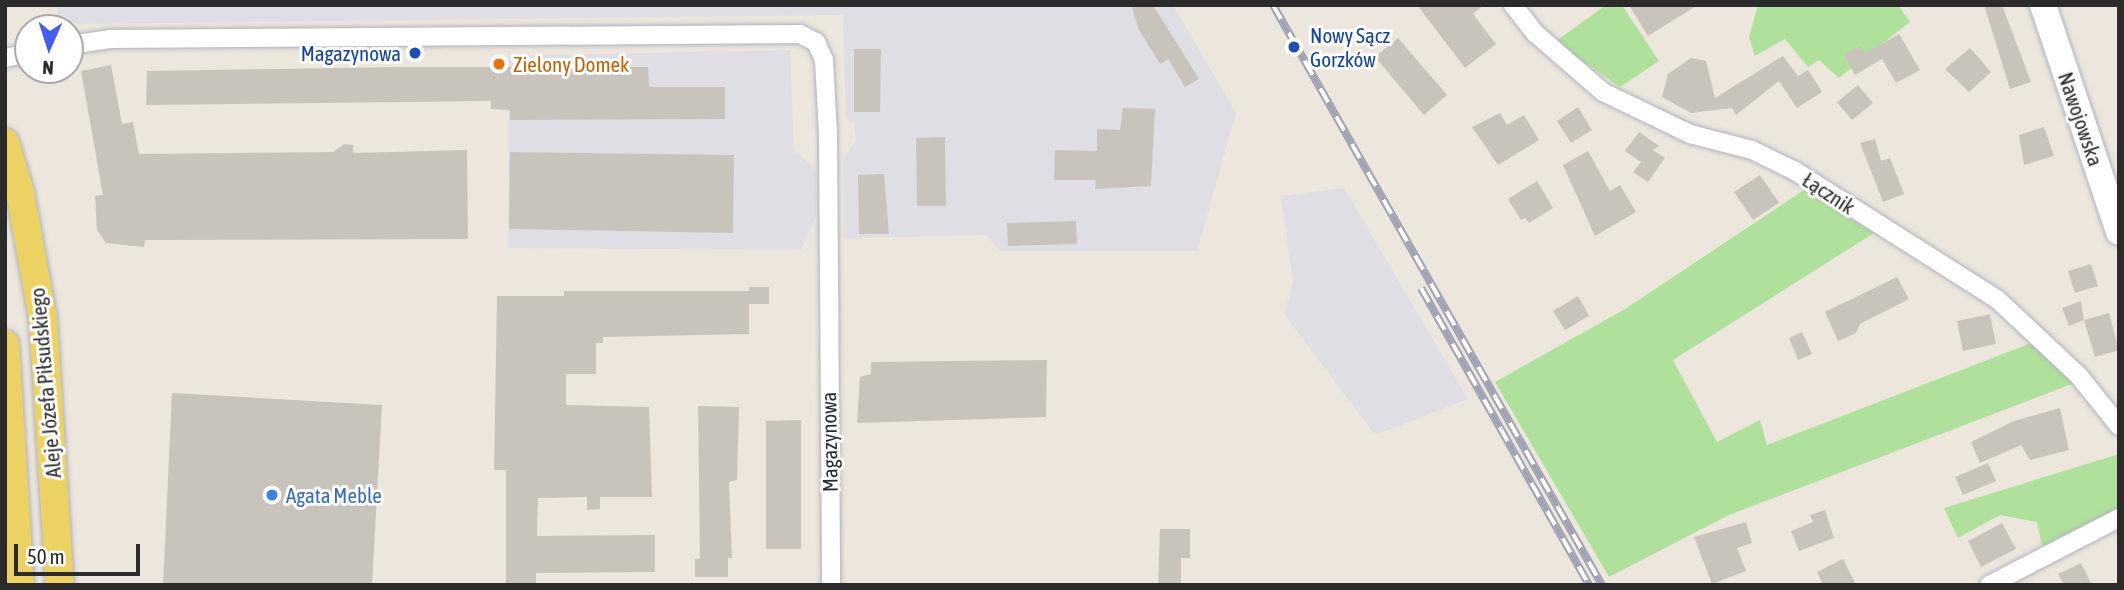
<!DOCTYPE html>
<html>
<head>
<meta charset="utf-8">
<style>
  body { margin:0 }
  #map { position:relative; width:2124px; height:590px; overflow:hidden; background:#ece6dd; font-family:"Asap Condensed",sans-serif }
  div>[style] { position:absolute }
  .industrial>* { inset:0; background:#e0dee5 }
  .green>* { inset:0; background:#b0e19c }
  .building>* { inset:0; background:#c8c4bc }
  .roads { filter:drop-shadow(0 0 2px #b1b3be) drop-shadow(0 0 2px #b1b3be) }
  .street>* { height:18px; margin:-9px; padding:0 9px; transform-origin:9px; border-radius:9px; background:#fff }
  .secondary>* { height:26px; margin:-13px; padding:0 13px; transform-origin:13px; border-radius:13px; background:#fff }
  .primary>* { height:28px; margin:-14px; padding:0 14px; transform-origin:14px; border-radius:14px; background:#ebd263 }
  .rail>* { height:8px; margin-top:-4px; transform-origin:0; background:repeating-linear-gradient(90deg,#fff 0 16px,#a0a2b4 0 32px); box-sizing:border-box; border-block:2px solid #a0a2b4 }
  .dots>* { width:19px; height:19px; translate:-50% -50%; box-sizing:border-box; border:4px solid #fff; border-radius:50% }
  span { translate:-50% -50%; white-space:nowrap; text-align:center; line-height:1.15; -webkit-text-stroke:6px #fff; paint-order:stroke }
  .transit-label { font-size:21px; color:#164399 }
  .left { translate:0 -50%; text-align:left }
  .right { translate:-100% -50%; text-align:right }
  .food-label { font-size:21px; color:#c56008 }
  .street-label { font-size:21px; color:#2b2b2b }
  .shop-label { font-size:21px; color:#366cbe }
  .frame { position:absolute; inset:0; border:7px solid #2b2b2b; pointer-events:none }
  .north { position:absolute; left:14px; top:14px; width:70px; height:70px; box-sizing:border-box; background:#fff; border:2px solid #aaa; border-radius:50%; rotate:183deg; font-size:19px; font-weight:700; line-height:28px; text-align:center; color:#2b2b2b }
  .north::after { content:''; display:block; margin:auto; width:24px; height:32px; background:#445df3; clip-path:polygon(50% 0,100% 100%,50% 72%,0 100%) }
  .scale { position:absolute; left:14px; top:544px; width:126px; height:32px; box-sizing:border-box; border:4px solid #2b2b2b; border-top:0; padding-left:9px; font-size:21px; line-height:24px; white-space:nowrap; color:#2b2b2b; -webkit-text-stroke:5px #fff; paint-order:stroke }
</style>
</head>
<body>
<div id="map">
  <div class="industrial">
    <div style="clip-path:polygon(56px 5px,1173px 5px,1236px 113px,1197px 251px,1000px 251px,986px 235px,844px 238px,843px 158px,856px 141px,854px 124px,846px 118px,843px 15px,75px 24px,59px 15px)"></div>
    <div style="clip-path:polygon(790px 50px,794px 150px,816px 170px,816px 216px,801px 250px,508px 248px,509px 56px)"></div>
    <div style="clip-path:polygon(1344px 188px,1468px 399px,1375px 435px,1284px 314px,1293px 283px,1281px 196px)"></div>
  </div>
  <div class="green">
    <div style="clip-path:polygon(1606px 5px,1622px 5px,1659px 61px,1620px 87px,1555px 42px)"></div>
    <div style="clip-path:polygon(1758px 5px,1898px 5px,1910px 22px,1839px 78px,1819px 60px,1808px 67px,1785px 39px,1755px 56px,1749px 37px)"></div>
    <div style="clip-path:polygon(1804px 190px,1874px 233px,1673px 360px,1717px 442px,1760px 420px,1767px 445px,2034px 342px,2073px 374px,2072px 384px,1729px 515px,1609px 577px,1495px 382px,1625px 309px)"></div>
    <div style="clip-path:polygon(2119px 454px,2119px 508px,2042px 546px,2037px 522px,2000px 515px,1958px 538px,1944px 508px)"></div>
  </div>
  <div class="building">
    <div style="clip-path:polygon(1131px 5px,1153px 5px,1199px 79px,1185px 87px,1168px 59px,1160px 64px,1139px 30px)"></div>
    <div style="clip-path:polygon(1417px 5px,1484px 5px,1473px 14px,1496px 44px,1465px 68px)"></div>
    <div style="clip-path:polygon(1629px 5px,1698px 5px,1648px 36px)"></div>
    <div style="clip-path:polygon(1984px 5px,2002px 5px,2031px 82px,2010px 89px)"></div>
    <div style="clip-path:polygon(1899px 34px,1920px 70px,1896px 83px,1882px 59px,1855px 75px,1844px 55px,1860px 46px,1865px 53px)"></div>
    <div style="clip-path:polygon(1398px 38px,1447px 95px,1424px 115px,1375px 57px)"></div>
    <div style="clip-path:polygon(1970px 48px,1991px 72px,1969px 92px,1945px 69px)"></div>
    <div style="clip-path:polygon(854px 49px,881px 49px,880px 112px,854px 112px)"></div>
    <div style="clip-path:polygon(1783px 56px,1798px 76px,1808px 70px,1822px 92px,1797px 108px,1779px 81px,1736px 115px,1732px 108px,1691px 113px,1662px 97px,1668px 74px,1691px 58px,1706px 61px,1715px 98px)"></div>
    <div style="clip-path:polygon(111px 65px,122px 124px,133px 122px,139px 154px,333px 152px,344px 144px,353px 145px,353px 153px,467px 150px,468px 239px,145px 240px,144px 247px,106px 243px,97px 230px,95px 196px,103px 195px,81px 71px)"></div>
    <div style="clip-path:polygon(399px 67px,648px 67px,649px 87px,725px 87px,725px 119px,510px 120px,510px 110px,491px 109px,491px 101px,146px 105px,147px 71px)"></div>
    <div style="clip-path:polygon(1858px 85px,1873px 103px,1852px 120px,1837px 102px)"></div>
    <div style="clip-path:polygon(1578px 107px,1592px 130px,1571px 143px,1557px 121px)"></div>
    <div style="clip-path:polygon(1123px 108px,1155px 109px,1151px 186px,1095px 189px,1096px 180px,1054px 180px,1055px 150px,1097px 151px,1097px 129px,1120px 130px)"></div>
    <div style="clip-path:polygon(1500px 113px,1507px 125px,1524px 115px,1539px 140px,1498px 165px,1472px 127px)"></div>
    <div style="clip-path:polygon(2044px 127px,2054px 156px,2024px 165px,2019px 135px)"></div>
    <div style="clip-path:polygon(1639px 132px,1659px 146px,1653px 150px,1665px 158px,1648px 182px,1633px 172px,1641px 162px,1625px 151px)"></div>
    <div style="clip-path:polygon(945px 137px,946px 206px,917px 206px,916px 138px)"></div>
    <div style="clip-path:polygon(1875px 139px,1881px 161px,1890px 158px,1904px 194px,1883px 202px,1860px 143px)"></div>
    <div style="clip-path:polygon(1588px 151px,1610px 191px,1620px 185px,1636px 212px,1595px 236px,1563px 165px)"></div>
    <div style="clip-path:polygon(510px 152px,734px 155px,733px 233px,509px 229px)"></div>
    <div style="clip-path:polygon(884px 174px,889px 234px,859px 234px,858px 175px)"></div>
    <div style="clip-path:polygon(1760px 175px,1779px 203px,1753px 220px,1734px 192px)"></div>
    <div style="clip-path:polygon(1537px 181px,1553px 208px,1529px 223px,1525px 218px,1521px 220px,1508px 199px)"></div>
    <div style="clip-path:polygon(1076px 221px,1077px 244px,1008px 246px,1007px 223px)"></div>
    <div style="clip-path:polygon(2091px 264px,2098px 286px,2075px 293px,2068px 271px)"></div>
    <div style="clip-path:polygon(1897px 277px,1909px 299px,1860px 324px,1856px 333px,1838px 341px,1825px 312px)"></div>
    <div style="clip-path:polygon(749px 287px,769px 287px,769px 304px,749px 304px,749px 334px,603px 337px,603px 343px,596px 343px,596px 374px,566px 374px,566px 405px,649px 407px,652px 497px,600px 497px,600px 509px,587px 510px,587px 497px,538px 498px,537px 536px,655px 535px,655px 572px,536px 573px,536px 585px,506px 585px,506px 470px,494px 470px,497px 296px,564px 296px,564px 291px,749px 291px)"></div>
    <div style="clip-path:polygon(1578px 296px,1589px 316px,1565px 330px,1553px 311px)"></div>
    <div style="clip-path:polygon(2081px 301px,2084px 320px,2109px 313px,2119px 350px,2095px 357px,2084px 320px,2069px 326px,2062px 308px)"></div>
    <div style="clip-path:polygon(1990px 314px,1996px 344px,1963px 351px,1957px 321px)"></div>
    <div style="clip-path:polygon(1802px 332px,1812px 354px,1798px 360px,1789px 338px)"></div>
    <div style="clip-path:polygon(1047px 360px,1046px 417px,857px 423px,860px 377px,871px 374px,871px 362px)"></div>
    <div style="clip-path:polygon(172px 393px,382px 405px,372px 585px,163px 585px)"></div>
    <div style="clip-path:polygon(698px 406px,739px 407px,737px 480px,729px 482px,732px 558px,728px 558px,728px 577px,695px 577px,695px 559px,700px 559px)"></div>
    <div style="clip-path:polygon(2060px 408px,2069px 450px,2030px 460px,2021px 445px,1980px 463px,1971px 442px,2014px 421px)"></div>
    <div style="clip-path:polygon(801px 420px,801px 549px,766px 549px,766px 421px)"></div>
    <div style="clip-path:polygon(1988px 463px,1996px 481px,1963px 495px,1955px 477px)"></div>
    <div style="clip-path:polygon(1825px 510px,1834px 538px,1799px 551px,1791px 531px,1813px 522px,1810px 515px)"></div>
    <div style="clip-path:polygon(1746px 522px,1752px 543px,1737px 548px,1746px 571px,1712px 584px,1694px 537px)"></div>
    <div style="clip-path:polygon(2002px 523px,2016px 549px,1981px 567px,1968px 541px)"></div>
    <div style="clip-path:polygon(1160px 529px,1190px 529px,1190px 558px,1181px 558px,1181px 585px,1158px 585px)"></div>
    <div style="clip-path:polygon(1843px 559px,1856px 585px,1823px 585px,1817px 572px)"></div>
    <div style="clip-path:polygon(2081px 563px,2092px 585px,2064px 585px,2058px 574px)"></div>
  </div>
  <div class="roads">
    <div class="street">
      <div style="left:1513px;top:5px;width:37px;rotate:52deg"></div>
      <div style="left:1536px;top:34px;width:89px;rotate:40.9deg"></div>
      <div style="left:1603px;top:92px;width:97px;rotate:25.8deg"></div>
      <div style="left:1690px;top:134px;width:64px;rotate:14.5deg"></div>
      <div style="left:1752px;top:150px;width:48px;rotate:26deg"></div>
      <div style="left:1795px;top:171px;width:239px;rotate:32.4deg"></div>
      <div style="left:1997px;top:299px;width:112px;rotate:43.2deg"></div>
      <div style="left:2079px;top:376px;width:64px;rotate:51.3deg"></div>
      <div style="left:70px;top:45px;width:40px;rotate:-8.5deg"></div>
      <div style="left:110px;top:39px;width:690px;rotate:-0.42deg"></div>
      <div style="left:800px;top:34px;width:18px;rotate:27deg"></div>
      <div style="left:816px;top:42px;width:20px;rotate:66deg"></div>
      <div style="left:824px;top:60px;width:74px;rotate:86.9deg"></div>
      <div style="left:828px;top:134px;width:451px;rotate:89.6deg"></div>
      <div style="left:5px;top:58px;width:24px;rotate:-12deg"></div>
      <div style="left:1989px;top:585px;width:146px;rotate:-27.3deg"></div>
    </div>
    <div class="secondary">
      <div style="left:2043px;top:5px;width:239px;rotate:71.5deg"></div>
    </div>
    <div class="primary">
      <div style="left:5px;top:142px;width:52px;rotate:73.3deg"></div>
      <div style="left:20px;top:192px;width:128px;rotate:79.7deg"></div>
      <div style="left:43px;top:318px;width:268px;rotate:86.4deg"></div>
      <div style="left:5px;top:344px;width:241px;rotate:86.4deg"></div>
    </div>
  </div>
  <div class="rail">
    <div style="left:1273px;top:5px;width:667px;rotate:60.44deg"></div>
    <div style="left:1421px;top:288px;width:341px;rotate:60.5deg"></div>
  </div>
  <div class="dots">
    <div style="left:1294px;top:47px;background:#1a4fb4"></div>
    <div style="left:415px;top:53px;background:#1a4fb4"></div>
    <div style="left:499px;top:64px;background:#e8710a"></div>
    <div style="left:272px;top:495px;background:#3f7fe0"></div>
  </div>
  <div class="transit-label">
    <span class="left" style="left:1310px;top:47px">Nowy Sącz<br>Gorzków</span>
    <span class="right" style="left:401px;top:53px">Magazynowa</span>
  </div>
  <div class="food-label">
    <span class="left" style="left:513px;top:64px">Zielony Domek</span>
  </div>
  <div class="street-label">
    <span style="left:2081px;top:119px;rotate:71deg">Nawojowska</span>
    <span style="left:1829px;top:193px;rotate:33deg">Łącznik</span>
    <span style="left:45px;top:383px;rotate:-95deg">Aleje Józefa Piłsudskiego</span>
    <span style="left:829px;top:442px;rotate:-91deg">Magazynowa</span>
  </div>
  <div class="shop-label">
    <span class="left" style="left:286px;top:495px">Agata Meble</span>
  </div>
  <div class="frame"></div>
  <div class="north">N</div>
  <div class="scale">50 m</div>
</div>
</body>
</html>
